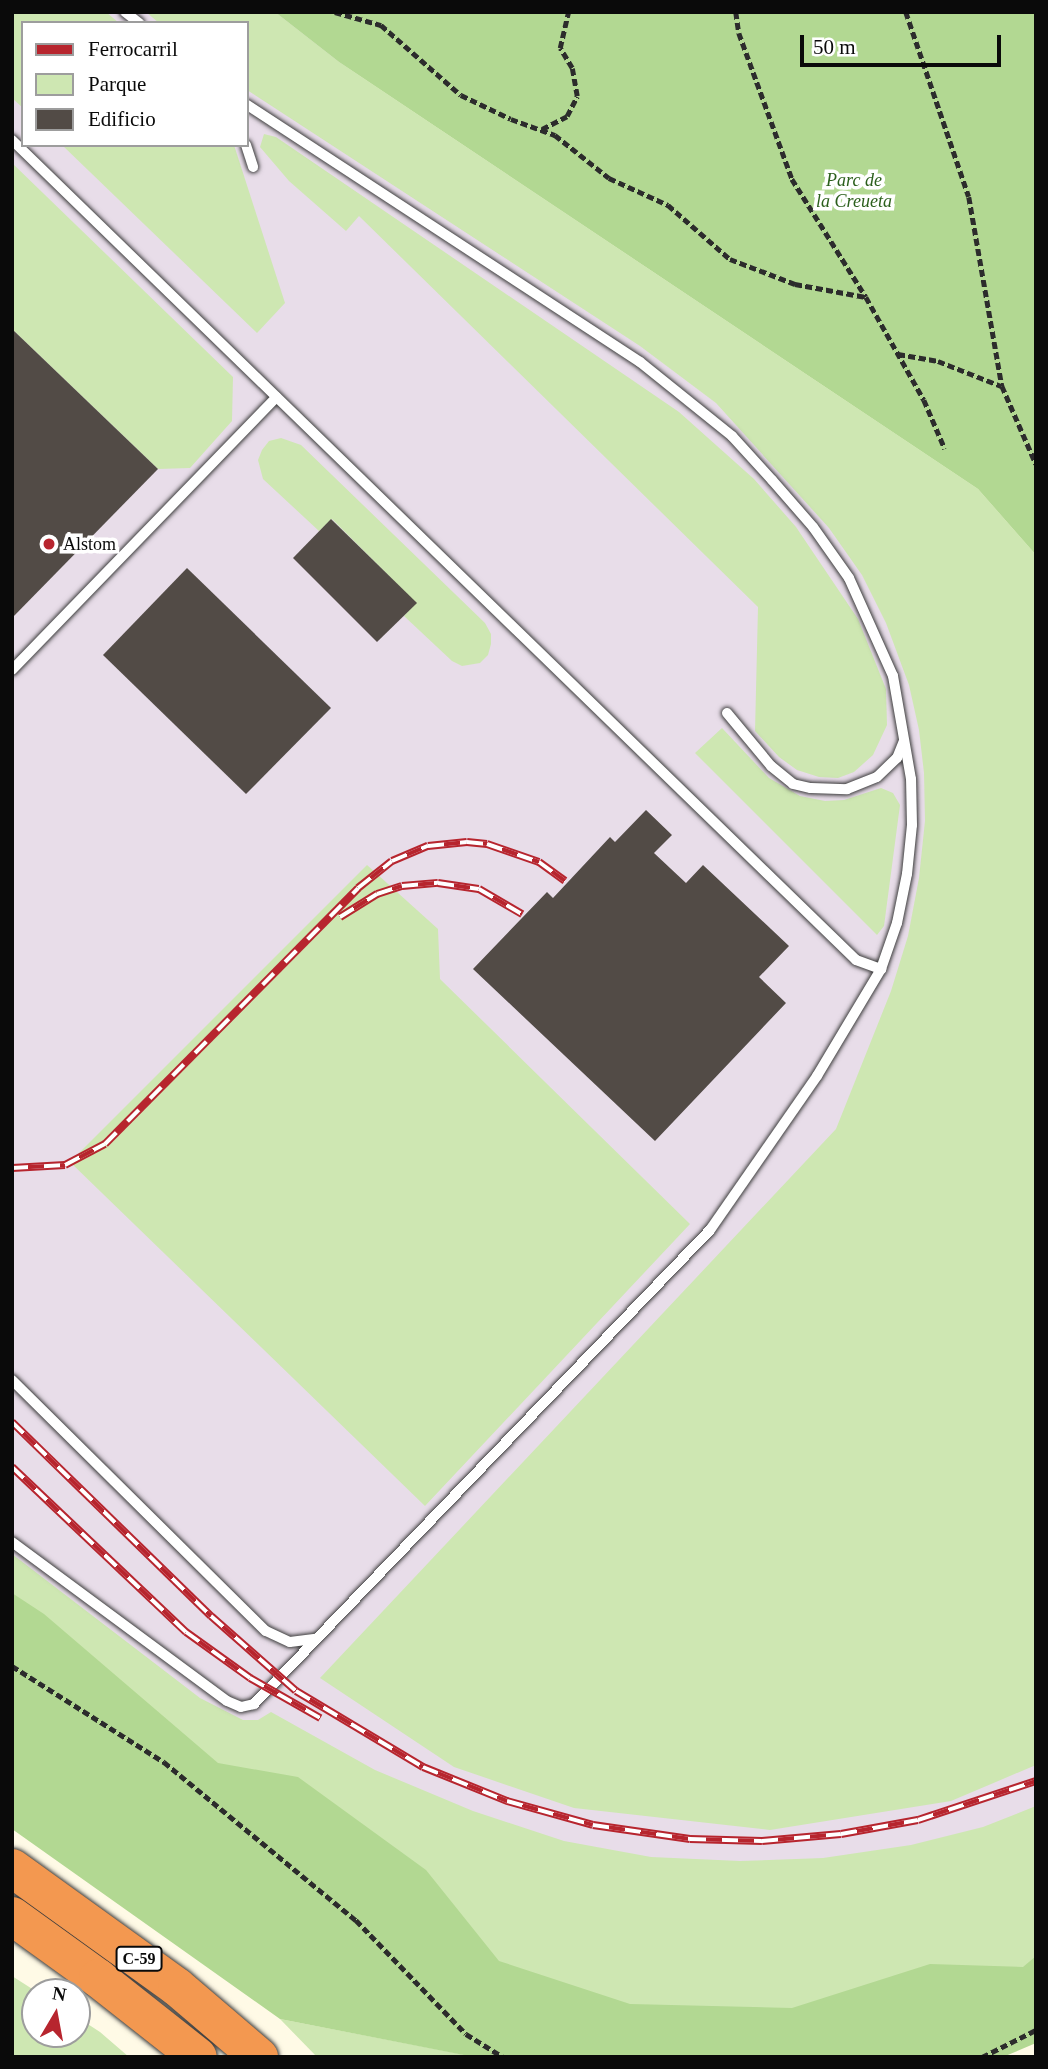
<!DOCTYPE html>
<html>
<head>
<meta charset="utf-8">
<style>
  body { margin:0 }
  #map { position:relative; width:1048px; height:2069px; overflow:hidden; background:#fffae6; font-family:"Times New Roman",serif }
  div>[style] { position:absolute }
  .industrial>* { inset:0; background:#e8dde9 }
  .green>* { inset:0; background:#cee7b2 }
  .forest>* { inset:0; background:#b2d892 }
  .building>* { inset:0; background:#524b46 }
  .path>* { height:4.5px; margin-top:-2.25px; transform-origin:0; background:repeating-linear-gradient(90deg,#2c2c2c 0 7px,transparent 0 10.5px) }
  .roads { filter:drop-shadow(0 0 2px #3d3d3d) drop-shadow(0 0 2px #3d3d3d) }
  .lane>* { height:10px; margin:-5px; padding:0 5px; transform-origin:5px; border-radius:5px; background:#fff }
  .highway>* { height:38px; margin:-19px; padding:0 19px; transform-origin:19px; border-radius:19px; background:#f39850 }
  .rail>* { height:8px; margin-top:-4px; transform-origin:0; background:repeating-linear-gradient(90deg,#fff 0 16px,#b7252e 0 32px); box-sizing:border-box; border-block:2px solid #b7252e }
  .dots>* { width:19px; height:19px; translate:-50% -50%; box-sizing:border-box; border:4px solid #fff; border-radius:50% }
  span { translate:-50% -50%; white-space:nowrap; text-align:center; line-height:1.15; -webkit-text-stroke:7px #fff; paint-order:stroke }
  .shield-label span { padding:2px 5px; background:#fff; border:2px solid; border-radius:5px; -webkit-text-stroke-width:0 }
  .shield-label { font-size:16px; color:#0a0a0a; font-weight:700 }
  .park-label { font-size:18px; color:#2b5f1c; font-style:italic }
  .poi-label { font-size:18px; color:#0a0a0a }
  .left { translate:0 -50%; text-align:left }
  .frame { position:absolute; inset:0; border:14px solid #0a0a0a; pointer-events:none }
  .legend { position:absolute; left:21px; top:21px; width:228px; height:126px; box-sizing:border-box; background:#fff; border:2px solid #9d9d9d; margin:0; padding:9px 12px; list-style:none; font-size:21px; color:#0a0a0a }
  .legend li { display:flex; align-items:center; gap:14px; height:35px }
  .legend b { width:35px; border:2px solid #9d9d9d }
  .north { position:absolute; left:21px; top:1978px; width:70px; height:70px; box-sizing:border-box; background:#fff; border:2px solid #9d9d9d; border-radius:50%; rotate:10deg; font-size:19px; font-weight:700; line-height:28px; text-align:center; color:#0a0a0a }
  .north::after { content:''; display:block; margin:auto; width:24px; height:32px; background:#b7252e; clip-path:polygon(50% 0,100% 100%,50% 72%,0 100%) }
  .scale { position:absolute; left:800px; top:35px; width:201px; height:32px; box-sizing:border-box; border:4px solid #0a0a0a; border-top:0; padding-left:9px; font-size:21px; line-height:24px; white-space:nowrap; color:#0a0a0a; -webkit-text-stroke:5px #fff; paint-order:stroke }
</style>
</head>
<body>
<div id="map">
  <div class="industrial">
    <div style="clip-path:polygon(evenodd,12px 12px,275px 12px,339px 62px,1036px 555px,1036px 1992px,880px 2047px,12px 1618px,12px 12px,23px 23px,247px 23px,247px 145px,23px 145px,23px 23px)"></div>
  </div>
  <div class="green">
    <div style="clip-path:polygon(12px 12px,106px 12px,119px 23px,23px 23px,23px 108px,12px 98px)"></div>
    <div style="clip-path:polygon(146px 12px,275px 12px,339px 62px,978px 489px,1036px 555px,1036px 1765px,951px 1801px,770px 1830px,574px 1808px,454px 1767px,320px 1678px,836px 1129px,891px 991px,908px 936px,919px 878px,925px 821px,924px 773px,919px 730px,909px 685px,886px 623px,862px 575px,829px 528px,716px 403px,640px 346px,247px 90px,247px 23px,159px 23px)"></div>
    <div style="clip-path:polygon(264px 134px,276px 137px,679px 412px,754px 479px,796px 527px,858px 619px,886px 689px,887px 725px,873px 755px,854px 772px,838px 778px,819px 777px,797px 770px,779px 757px,755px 731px,758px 607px,359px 216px,346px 231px,289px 181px,260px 147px)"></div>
    <div style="clip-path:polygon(62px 145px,234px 145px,285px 303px,257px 333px)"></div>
    <div style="clip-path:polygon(12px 163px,233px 377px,232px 421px,190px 468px,158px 469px,12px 329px)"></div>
    <div style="clip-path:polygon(281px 438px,301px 445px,485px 623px,491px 634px,491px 644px,488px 655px,480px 663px,462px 666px,452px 661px,404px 616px,416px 603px,332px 519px,319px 531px,263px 479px,258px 460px,262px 450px,269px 441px)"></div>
    <div style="clip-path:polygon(722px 728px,769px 778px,800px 796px,825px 801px,844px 800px,881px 788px,893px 793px,900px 805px,884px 926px,877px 935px,695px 753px)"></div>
    <div style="clip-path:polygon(367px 865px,438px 929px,440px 979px,690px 1224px,425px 1506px,70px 1162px)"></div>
    <div style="clip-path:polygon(12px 1554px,200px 1698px,243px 1720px,258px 1720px,271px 1712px,375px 1770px,473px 1811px,564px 1841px,651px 1857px,740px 1861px,823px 1858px,911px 1845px,983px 1827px,1036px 1806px,1036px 1992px,1018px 2008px,555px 2017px,12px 1618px)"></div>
    <div style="clip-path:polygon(12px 1976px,37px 1992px,35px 2034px,77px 2034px,77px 2017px,100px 2032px,129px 2057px,12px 2057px)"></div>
    <div style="clip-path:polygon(280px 2019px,471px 2056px,472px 2057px,317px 2057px)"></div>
  </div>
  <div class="forest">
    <div style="clip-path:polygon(275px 12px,1036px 12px,1036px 555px,978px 489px,339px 62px)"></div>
    <div style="clip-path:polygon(12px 1593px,44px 1614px,218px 1763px,298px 1777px,426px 1870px,499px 1961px,630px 2004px,792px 2008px,930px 1964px,1023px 1967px,1036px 1956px,1036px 2043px,1003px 2057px,474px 2057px,280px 2019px,12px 1829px)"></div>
  </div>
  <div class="building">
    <div style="clip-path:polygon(12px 329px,158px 469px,12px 618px)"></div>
    <div style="clip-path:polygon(331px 519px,417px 603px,377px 642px,293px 558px)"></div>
    <div style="clip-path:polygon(187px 568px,331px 708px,246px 794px,103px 655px)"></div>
    <div style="clip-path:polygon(646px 810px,672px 835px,654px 853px,686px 883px,703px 865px,789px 946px,759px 977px,786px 1003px,655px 1141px,473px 969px,547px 892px,553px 898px,610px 837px,615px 842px)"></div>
  </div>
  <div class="path">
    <div style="left:335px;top:12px;width:48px;rotate:15.8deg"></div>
    <div style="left:381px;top:25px;width:106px;rotate:41.2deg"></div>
    <div style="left:461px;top:95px;width:55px;rotate:25.6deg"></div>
    <div style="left:511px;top:119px;width:47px;rotate:20deg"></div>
    <div style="left:555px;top:135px;width:69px;rotate:38.5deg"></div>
    <div style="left:609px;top:178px;width:65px;rotate:24.6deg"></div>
    <div style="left:668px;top:205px;width:82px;rotate:41.1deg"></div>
    <div style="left:730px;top:259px;width:70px;rotate:21deg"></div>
    <div style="left:795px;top:284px;width:72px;rotate:10.4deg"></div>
    <div style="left:736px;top:12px;width:21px;rotate:82deg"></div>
    <div style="left:739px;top:33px;width:155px;rotate:70deg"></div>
    <div style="left:792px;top:179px;width:139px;rotate:57.9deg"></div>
    <div style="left:866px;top:297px;width:118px;rotate:60.6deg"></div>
    <div style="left:924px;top:400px;width:53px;rotate:66.8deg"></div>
    <div style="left:906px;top:12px;width:195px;rotate:71.2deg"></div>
    <div style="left:969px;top:197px;width:192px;rotate:80.1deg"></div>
    <div style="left:1002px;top:386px;width:85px;rotate:66.4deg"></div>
    <div style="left:542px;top:129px;width:28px;rotate:-27deg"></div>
    <div style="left:567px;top:116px;width:22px;rotate:-63deg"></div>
    <div style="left:577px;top:96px;width:28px;rotate:-100deg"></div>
    <div style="left:572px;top:68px;width:23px;rotate:-121deg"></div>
    <div style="left:560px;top:48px;width:37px;rotate:-77deg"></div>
    <div style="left:898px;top:354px;width:41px;rotate:9.9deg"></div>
    <div style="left:938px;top:361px;width:68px;rotate:21.6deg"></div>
    <div style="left:12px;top:1666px;width:180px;rotate:32.3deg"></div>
    <div style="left:164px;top:1762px;width:249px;rotate:39.5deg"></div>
    <div style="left:356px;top:1920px;width:158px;rotate:46deg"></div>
    <div style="left:466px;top:2034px;width:44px;rotate:31.9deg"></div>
    <div style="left:982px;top:2057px;width:60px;rotate:-26.6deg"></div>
  </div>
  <div class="roads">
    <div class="lane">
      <div style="left:125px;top:12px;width:18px;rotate:38deg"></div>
      <div style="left:12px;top:140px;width:1177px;rotate:44.17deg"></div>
      <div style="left:856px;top:960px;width:27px;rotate:20deg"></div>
      <div style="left:246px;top:145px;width:23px;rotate:72deg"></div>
      <div style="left:12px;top:670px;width:380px;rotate:-45.9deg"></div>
      <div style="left:727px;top:713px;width:69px;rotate:50.3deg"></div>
      <div style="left:771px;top:766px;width:28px;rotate:39deg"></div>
      <div style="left:793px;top:784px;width:18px;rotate:13deg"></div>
      <div style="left:811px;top:788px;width:36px;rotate:2deg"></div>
      <div style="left:847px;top:789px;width:32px;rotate:-22deg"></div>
      <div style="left:877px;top:777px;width:28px;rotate:-44deg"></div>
      <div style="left:897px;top:758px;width:18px;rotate:-68deg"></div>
      <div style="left:12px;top:1380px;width:357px;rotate:44.7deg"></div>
      <div style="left:266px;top:1631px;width:26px;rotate:25deg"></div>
      <div style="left:290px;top:1642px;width:26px;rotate:-7deg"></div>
      <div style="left:12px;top:1542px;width:267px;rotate:36.5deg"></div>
      <div style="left:227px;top:1701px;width:15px;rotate:23deg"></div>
      <div style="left:241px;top:1707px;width:13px;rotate:-13deg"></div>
      <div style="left:254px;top:1704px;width:658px;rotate:-46.11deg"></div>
      <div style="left:710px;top:1230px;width:188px;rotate:-55.2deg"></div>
      <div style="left:817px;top:1076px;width:125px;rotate:-59.1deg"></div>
      <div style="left:881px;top:969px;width:49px;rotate:-70.8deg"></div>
      <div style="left:897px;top:923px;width:50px;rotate:-78.5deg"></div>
      <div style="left:907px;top:874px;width:49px;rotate:-84.2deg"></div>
      <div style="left:912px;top:825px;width:46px;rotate:-91.2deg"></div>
      <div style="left:911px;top:779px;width:105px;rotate:-99.9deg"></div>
      <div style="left:893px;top:676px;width:107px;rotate:-114.2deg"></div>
      <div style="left:849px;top:578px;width:62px;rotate:-125.2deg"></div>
      <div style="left:813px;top:527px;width:62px;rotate:-131.1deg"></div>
      <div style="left:772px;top:480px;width:59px;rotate:-132.3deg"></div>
      <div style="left:732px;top:436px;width:118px;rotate:-141.2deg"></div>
      <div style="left:640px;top:362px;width:470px;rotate:-146.8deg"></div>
    </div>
    <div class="highway">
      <div style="left:12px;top:1868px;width:203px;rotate:35.8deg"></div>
      <div style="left:177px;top:1987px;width:108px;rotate:40.5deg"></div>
      <div style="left:12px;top:1916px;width:106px;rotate:35.8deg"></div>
      <div style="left:98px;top:1978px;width:127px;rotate:38.3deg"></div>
    </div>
  </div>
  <div class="rail">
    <div style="left:340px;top:917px;width:44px;rotate:-31.9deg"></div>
    <div style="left:377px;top:894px;width:26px;rotate:-18deg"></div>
    <div style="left:402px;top:886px;width:36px;rotate:-5deg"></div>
    <div style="left:438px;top:883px;width:41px;rotate:8.3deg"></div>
    <div style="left:479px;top:889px;width:50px;rotate:30.2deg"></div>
    <div style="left:12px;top:1168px;width:53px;rotate:-3.2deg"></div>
    <div style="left:65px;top:1165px;width:45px;rotate:-27.7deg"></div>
    <div style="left:105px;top:1144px;width:360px;rotate:-45.3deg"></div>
    <div style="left:358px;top:888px;width:43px;rotate:-38.5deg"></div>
    <div style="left:392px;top:861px;width:39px;rotate:-23deg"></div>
    <div style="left:428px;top:846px;width:39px;rotate:-6deg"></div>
    <div style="left:467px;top:842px;width:20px;rotate:6deg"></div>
    <div style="left:487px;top:844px;width:55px;rotate:19.1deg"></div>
    <div style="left:539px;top:862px;width:32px;rotate:36deg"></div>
    <div style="left:12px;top:1422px;width:278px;rotate:44.3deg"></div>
    <div style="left:211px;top:1616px;width:113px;rotate:41.4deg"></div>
    <div style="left:296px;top:1691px;width:148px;rotate:30.9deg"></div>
    <div style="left:423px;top:1767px;width:91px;rotate:22deg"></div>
    <div style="left:507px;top:1801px;width:89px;rotate:15.6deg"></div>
    <div style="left:593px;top:1825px;width:98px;rotate:8.2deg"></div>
    <div style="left:690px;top:1839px;width:72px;rotate:1.6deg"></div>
    <div style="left:762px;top:1841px;width:79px;rotate:-5.1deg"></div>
    <div style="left:841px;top:1834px;width:78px;rotate:-10.3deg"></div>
    <div style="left:918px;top:1820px;width:124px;rotate:-18.3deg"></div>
    <div style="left:12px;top:1467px;width:240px;rotate:43.5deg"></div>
    <div style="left:186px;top:1632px;width:79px;rotate:35.7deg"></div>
    <div style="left:250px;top:1678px;width:81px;rotate:29.7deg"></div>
  </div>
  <div class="dots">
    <div style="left:49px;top:544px;background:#b7252e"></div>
  </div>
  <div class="shield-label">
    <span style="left:139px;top:1959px">C-59</span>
  </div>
  <div class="park-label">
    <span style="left:854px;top:191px">Parc de<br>la Creueta</span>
  </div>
  <div class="poi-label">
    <span class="left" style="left:63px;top:544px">Alstom</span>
  </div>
  <div class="frame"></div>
  <ul class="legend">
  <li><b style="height:9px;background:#b7252e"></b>Ferrocarril</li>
  <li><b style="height:19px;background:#cee7b2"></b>Parque</li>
  <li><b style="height:19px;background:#524b46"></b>Edificio</li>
  </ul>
  <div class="north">N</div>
  <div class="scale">50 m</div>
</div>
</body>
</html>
